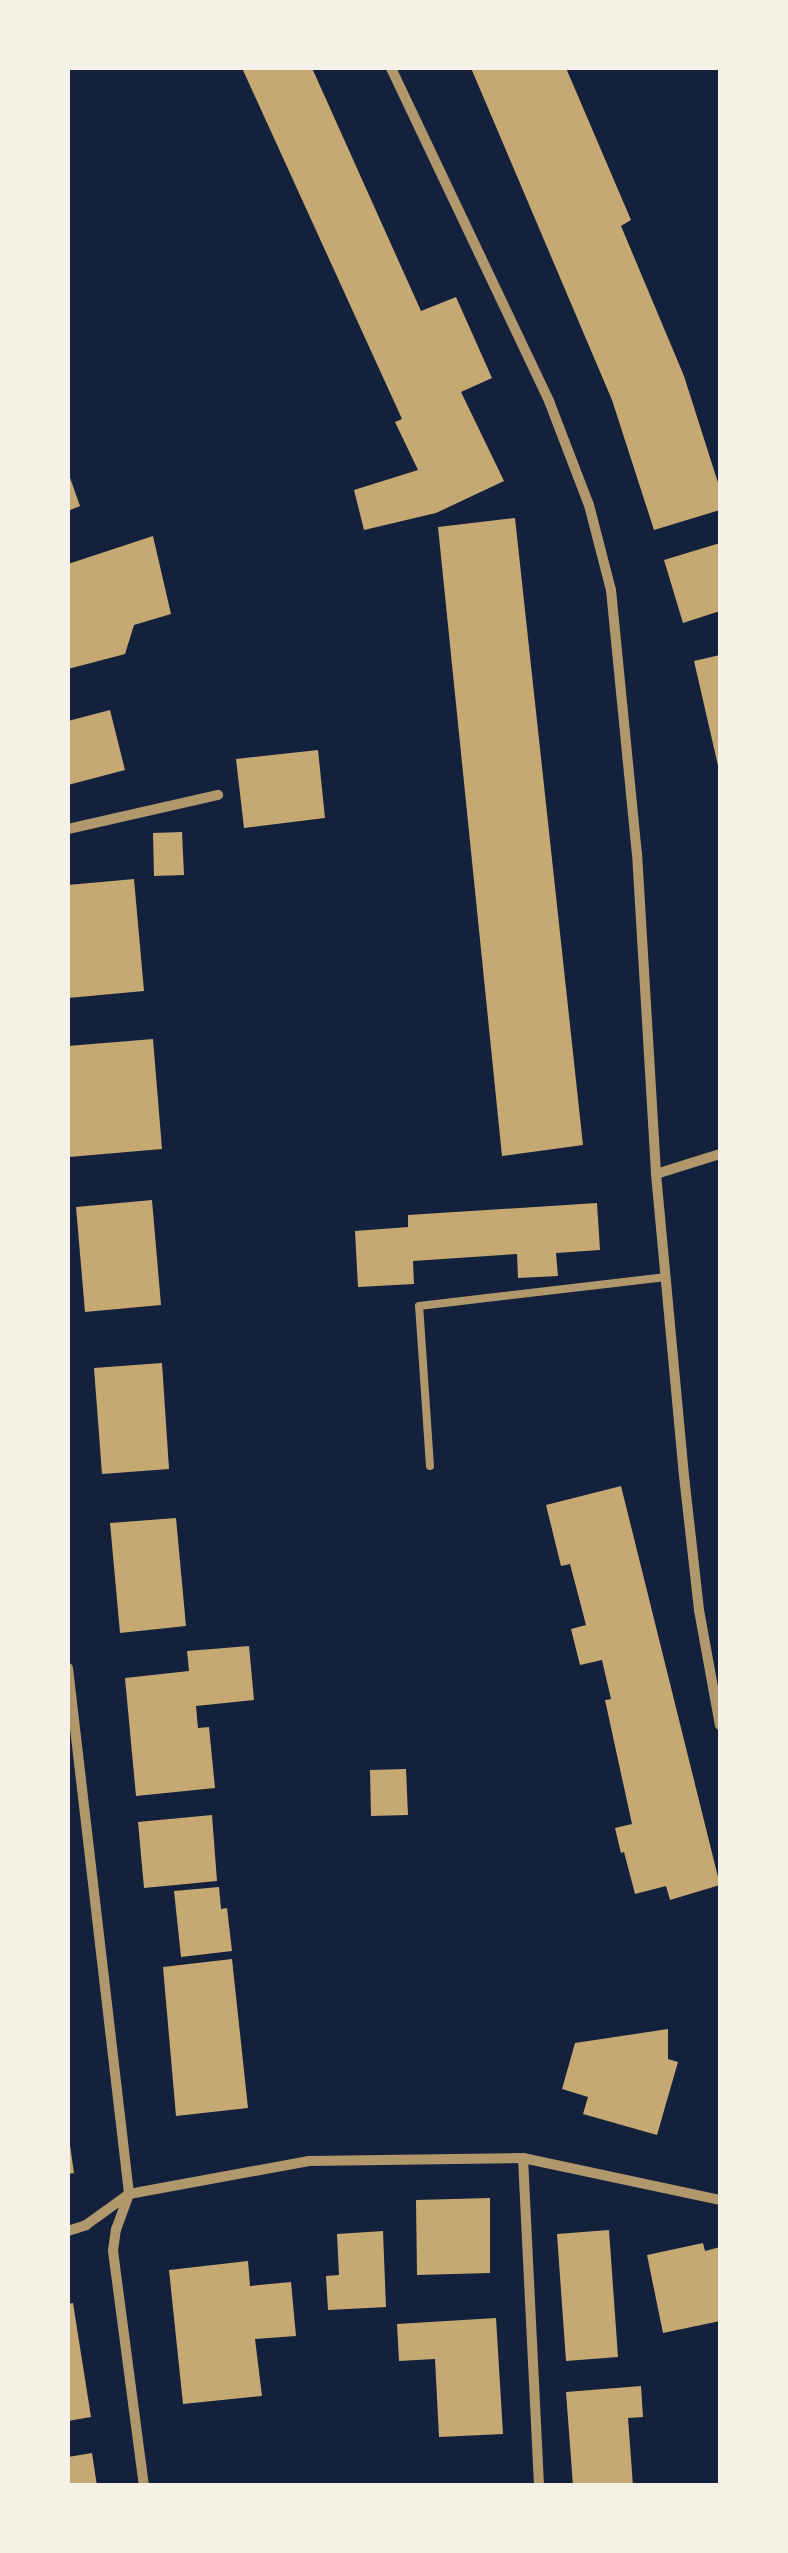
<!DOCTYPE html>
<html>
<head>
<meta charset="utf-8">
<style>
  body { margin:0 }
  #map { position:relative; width:788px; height:2553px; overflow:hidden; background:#14213d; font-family:"PT Sans Narrow",sans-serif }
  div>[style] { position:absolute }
  .building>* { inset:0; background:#c6a872 }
  .service>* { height:8px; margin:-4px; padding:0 4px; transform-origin:4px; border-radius:4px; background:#b1986c }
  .minor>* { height:10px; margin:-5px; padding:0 5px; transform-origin:5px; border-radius:5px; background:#b1986c }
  span { translate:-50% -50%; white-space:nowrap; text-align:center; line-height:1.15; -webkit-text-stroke:9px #f6f1e7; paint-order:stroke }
  .frame { position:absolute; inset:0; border:70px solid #f6f1e7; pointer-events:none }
</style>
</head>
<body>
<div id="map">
  <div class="building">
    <div style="clip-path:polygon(242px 68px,312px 68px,421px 311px,456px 297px,492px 378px,461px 392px,504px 481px,436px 513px,364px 530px,354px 490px,418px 470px,395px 422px,402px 419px)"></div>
    <div style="clip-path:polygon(471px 68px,566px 68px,631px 220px,621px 226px,684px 376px,720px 489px,720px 510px,654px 530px,612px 400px)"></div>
    <div style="clip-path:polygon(68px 472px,80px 506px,68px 511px)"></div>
    <div style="clip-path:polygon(515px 518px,583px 1145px,502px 1156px,438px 527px)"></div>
    <div style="clip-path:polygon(153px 536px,171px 614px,134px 625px,125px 654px,68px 669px,68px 564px)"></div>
    <div style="clip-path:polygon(720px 543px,720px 611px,683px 623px,664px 560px)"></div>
    <div style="clip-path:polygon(720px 655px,720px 770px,719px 770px,694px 661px)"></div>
    <div style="clip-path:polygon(110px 710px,125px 770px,68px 785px,68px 721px)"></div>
    <div style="clip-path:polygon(318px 750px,325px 818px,244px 828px,236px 759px)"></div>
    <div style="clip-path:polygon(182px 832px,184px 875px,154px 876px,153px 833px)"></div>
    <div style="clip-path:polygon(134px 879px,144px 991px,68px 998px,68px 885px)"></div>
    <div style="clip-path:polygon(153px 1039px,162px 1149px,69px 1157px,68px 1046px)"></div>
    <div style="clip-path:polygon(152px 1200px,161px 1305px,85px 1312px,76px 1207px)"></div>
    <div style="clip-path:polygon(597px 1203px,600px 1250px,556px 1253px,558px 1276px,518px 1278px,517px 1254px,413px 1261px,414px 1284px,358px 1287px,355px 1231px,408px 1227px,408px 1215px)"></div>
    <div style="clip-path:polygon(162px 1363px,169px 1469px,102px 1474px,94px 1368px)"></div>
    <div style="clip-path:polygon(621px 1486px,720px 1885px,670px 1900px,666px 1886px,635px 1894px,624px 1852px,621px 1853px,615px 1828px,632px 1824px,605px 1700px,611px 1699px,602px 1660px,580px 1665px,571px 1629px,586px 1625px,570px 1564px,561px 1566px,546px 1505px)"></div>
    <div style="clip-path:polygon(176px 1518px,186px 1626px,120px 1633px,110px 1523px)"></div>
    <div style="clip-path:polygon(249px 1646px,254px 1700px,196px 1706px,198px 1728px,209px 1727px,215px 1788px,136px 1796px,125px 1678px,189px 1671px,187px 1651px)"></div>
    <div style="clip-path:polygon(406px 1769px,408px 1815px,371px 1816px,370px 1770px)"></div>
    <div style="clip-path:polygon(212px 1815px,217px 1881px,144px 1888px,138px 1822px)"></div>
    <div style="clip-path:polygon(219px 1887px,221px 1909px,227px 1908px,232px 1951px,181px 1957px,174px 1891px)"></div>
    <div style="clip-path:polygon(232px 1959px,248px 2108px,176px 2116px,163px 1967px)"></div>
    <div style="clip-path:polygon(668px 2029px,668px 2059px,678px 2062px,657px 2135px,583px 2114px,588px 2097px,562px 2089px,575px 2043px)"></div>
    <div style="clip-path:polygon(68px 2131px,74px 2173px,68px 2174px)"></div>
    <div style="clip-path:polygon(490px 2198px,490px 2273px,417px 2275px,416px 2200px)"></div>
    <div style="clip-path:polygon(609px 2230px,618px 2357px,566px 2361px,557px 2234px)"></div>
    <div style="clip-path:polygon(383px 2231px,386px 2307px,328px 2310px,326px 2276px,339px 2275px,337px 2234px)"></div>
    <div style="clip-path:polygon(703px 2243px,705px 2251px,720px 2247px,720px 2321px,663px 2333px,647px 2255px)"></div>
    <div style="clip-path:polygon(248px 2261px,250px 2286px,291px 2282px,296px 2336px,255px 2339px,262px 2396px,183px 2404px,169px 2270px)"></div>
    <div style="clip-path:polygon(73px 2303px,91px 2417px,68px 2421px,68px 2304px)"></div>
    <div style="clip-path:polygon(496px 2318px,503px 2434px,439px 2437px,435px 2359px,399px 2361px,397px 2324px)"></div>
    <div style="clip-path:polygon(641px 2386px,643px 2417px,628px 2418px,633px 2486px,573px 2486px,566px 2392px)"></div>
    <div style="clip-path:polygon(92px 2453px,97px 2486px,68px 2486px,68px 2457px)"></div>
  </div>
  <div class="service">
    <div style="left:430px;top:1466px;width:160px;rotate:-93.9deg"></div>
    <div style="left:419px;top:1306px;width:249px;rotate:-6.7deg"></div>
  </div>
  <div class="minor">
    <div style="left:391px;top:68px;width:369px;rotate:64.6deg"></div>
    <div style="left:549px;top:401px;width:111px;rotate:69deg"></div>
    <div style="left:589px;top:505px;width:88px;rotate:75.5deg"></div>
    <div style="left:611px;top:590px;width:264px;rotate:84.4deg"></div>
    <div style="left:637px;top:853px;width:322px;rotate:86.6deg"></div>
    <div style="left:656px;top:1174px;width:303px;rotate:84.7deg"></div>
    <div style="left:684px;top:1476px;width:135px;rotate:83.6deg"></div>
    <div style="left:699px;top:1610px;width:117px;rotate:79.7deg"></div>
    <div style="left:68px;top:829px;width:154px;rotate:-12.8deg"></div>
    <div style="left:656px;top:1174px;width:67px;rotate:-17.4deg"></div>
    <div style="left:68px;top:1668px;width:530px;rotate:83.38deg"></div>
    <div style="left:129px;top:2194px;width:37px;rotate:110deg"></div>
    <div style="left:116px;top:2229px;width:22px;rotate:98deg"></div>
    <div style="left:113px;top:2251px;width:237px;rotate:82.5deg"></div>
    <div style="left:523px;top:2158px;width:328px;rotate:87.2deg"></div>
    <div style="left:68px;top:2231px;width:19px;rotate:-18deg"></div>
    <div style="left:86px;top:2225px;width:53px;rotate:-35.8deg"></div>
    <div style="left:129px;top:2194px;width:183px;rotate:-10.4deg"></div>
    <div style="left:309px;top:2161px;width:214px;rotate:-0.8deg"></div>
    <div style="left:523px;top:2158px;width:201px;rotate:12deg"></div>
  </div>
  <div class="frame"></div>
</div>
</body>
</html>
